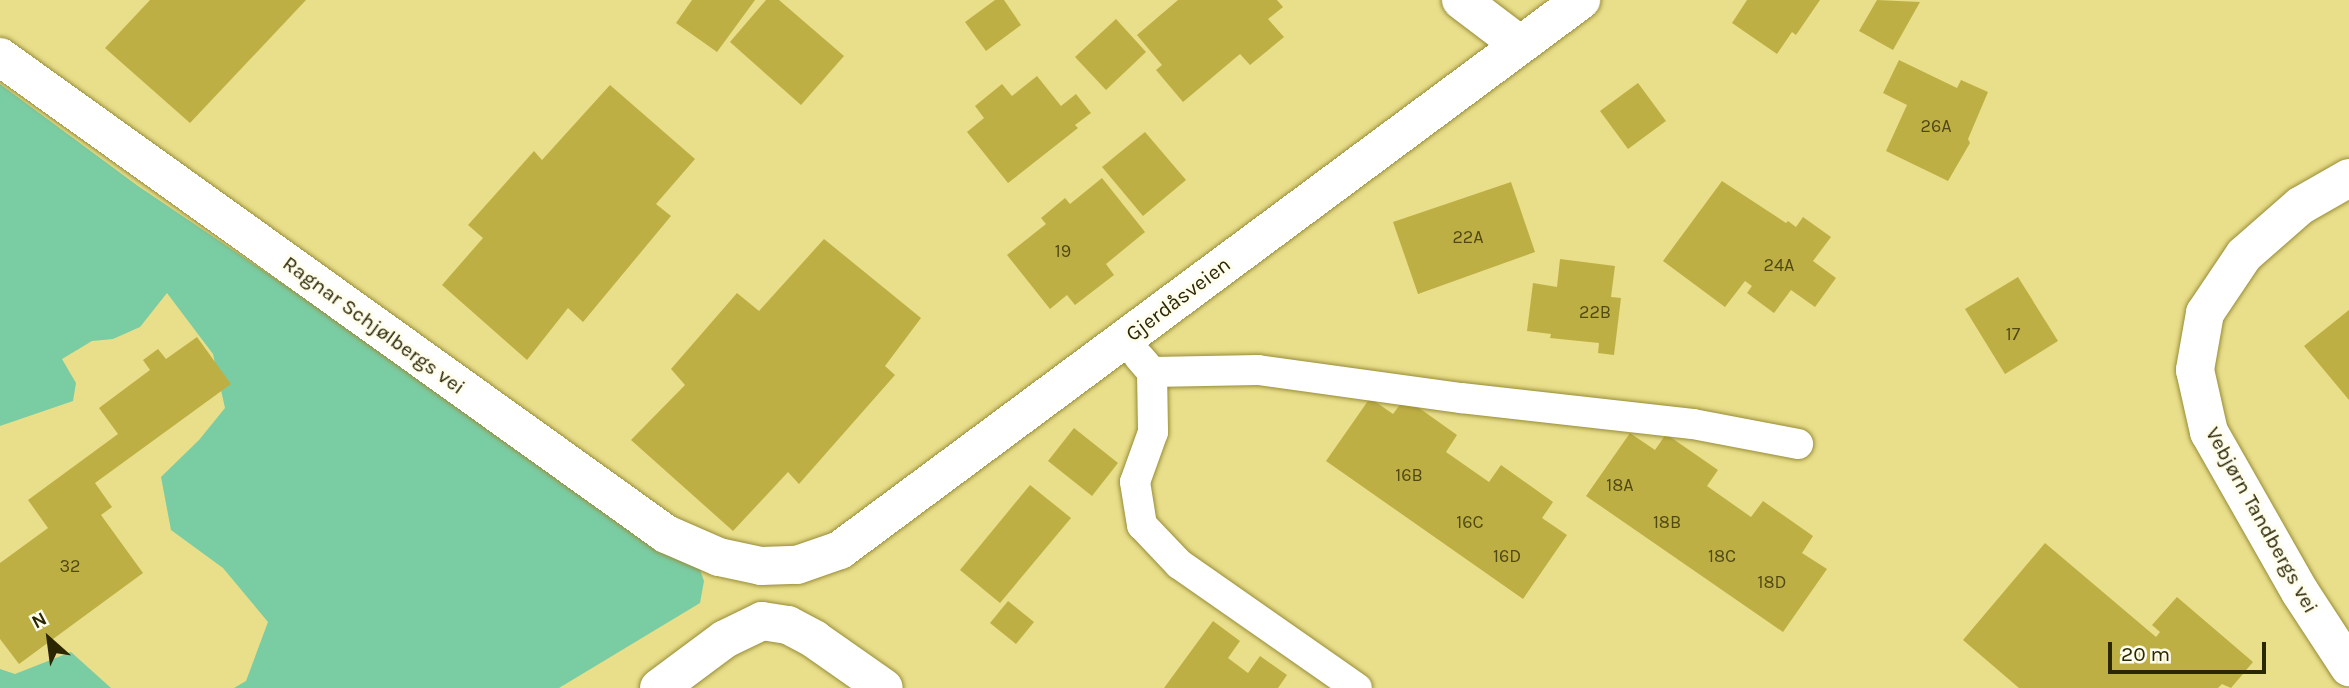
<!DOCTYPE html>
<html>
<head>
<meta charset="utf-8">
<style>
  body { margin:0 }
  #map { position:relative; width:2349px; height:688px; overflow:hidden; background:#e9de8a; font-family:Karla,sans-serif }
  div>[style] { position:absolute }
  .green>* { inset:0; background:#7acca3 }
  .building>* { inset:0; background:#beaf45 }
  .roads { filter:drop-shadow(0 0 2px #978c38) drop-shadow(0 0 2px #978c38) }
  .service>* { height:30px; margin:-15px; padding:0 15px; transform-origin:15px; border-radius:15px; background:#fff }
  .minor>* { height:38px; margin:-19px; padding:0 19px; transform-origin:19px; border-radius:19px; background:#fff }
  span { translate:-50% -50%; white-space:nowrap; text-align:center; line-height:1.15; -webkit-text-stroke:6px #fffded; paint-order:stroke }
  .number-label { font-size:18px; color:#504914 }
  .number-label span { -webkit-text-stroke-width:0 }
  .street-label { font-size:21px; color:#2c2703 }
  .north { position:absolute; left:14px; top:604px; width:70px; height:70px; -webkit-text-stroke:5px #fffded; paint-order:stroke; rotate:332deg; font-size:19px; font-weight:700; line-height:28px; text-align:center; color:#2c2703 }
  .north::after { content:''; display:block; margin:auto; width:24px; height:32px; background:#2c2703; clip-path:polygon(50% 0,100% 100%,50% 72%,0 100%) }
  .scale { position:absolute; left:2108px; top:642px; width:158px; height:32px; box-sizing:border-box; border:4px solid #2c2703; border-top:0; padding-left:9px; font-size:21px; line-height:24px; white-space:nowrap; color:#2c2703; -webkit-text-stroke:5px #fffded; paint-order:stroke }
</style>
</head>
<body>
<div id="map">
  <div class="green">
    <div style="clip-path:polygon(0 84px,138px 186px,698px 564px,704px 581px,700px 603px,559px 688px,234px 688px,246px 681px,268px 622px,223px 568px,171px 530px,161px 477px,199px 440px,225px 408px,213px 354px,167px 293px,140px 327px,113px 339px,92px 341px,62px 359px,76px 383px,73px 401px,0 426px)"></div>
    <div style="clip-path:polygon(71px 652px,111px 688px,0 688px,0 669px,15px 674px)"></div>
  </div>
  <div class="building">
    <div style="clip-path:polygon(150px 0,306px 0,190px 123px,105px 48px)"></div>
    <div style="clip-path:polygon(692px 0,755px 0,717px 52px,676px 23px)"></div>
    <div style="clip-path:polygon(766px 0,779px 0,844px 56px,801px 105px,730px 42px)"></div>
    <div style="clip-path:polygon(995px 0,1004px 0,1021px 25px,986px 51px,965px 22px)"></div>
    <div style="clip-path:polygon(1178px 0,1277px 0,1283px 7px,1268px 19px,1284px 37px,1250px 65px,1240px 54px,1183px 102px,1156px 70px,1162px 65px,1137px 35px)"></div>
    <div style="clip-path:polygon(1747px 0,1820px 0,1796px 35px,1792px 32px,1777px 54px,1732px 23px)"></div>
    <div style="clip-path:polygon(1877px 0,1920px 2px,1893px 50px,1859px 31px)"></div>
    <div style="clip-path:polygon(1116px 19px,1146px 52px,1106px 90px,1075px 57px)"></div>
    <div style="clip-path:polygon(1899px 60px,1957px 88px,1961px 80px,1988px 92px,1968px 139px,1970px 143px,1948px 181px,1886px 151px,1907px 105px,1883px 93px)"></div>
    <div style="clip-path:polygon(1037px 76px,1061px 106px,1076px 94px,1091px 113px,1075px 125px,1078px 128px,1008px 183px,967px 132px,984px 118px,975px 106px,1002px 84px,1012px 96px)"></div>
    <div style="clip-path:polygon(1638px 83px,1666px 121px,1628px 149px,1600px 111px)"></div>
    <div style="clip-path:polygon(610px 85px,695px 159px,656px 204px,671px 216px,583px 322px,568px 308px,527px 360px,442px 285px,483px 238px,468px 225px,534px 151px,542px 160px)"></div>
    <div style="clip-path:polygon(1145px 132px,1186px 180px,1143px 216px,1102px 167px)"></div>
    <div style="clip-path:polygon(1102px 178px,1145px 232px,1106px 264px,1114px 275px,1075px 305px,1067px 295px,1050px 309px,1007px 255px,1046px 224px,1041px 218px,1065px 198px,1070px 204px)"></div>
    <div style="clip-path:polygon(1722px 181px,1786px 223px,1788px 221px,1796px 227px,1803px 217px,1831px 237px,1813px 261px,1836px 278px,1815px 307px,1791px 290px,1774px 313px,1747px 293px,1752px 286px,1745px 281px,1725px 307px,1663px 261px)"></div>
    <div style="clip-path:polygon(1511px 182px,1535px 252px,1418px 294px,1393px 222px)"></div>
    <div style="clip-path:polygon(824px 239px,921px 318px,885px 366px,895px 375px,799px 484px,788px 472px,733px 531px,631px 440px,685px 385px,671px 369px,737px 293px,759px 311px)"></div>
    <div style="clip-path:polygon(1560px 259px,1615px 266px,1611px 297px,1621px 298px,1614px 355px,1598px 353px,1599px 343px,1550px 338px,1551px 334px,1527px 331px,1533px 283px,1557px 287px)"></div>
    <div style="clip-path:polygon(2018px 277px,2058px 341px,2005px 374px,1965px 309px)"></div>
    <div style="clip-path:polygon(2349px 310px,2349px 400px,2304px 346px)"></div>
    <div style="clip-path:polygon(197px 337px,231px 384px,95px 483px,112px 507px,101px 515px,143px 573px,19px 664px,0 639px,0 563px,48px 528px,28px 500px,118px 434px,99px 408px,150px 370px,143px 360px,158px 349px,166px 359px)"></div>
    <div style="clip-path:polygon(1370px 398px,1393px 414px,1405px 398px,1457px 435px,1446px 452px,1489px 482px,1501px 465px,1553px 502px,1542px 518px,1567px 535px,1523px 599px,1326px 461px)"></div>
    <div style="clip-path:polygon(1074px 428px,1118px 463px,1092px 496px,1048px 461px)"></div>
    <div style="clip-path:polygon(1630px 433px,1655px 450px,1666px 434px,1718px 470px,1707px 486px,1751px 517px,1763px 501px,1813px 536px,1802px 553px,1827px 569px,1783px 632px,1586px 496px)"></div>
    <div style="clip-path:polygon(1030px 485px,1071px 518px,1000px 603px,960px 570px)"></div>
    <div style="clip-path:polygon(2045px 543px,2156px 637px,2160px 632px,2152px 625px,2177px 597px,2253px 662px,2231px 688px,2222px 684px,2218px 688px,2019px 688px,1963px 640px)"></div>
    <div style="clip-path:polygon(1008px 601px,1034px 622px,1016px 644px,990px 623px)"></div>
    <div style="clip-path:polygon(1213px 621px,1240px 641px,1228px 658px,1248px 673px,1260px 656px,1287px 675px,1278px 688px,1164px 688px)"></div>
  </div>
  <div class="roads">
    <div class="service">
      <div style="left:1139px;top:357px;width:20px;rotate:49deg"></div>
      <div style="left:1152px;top:372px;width:60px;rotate:89deg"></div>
      <div style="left:1153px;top:432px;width:53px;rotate:109.8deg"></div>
      <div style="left:1135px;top:482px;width:44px;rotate:80.8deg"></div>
      <div style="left:1142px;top:525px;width:54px;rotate:46.5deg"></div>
      <div style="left:1179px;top:564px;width:217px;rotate:34.9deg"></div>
      <div style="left:1152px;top:372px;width:106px;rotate:-1.1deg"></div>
      <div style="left:1258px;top:370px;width:205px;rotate:7.9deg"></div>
      <div style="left:1461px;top:398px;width:233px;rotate:6.4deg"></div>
      <div style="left:1693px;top:424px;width:107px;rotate:10.8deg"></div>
    </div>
    <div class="minor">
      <div style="left:1461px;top:0;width:73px;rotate:37.2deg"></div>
      <div style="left:0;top:57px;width:819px;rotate:35.61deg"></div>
      <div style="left:666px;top:534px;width:58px;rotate:23.5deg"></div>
      <div style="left:719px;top:557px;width:43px;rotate:12.1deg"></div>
      <div style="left:761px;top:566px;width:36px;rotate:-2deg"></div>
      <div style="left:797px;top:565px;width:46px;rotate:-19.2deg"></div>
      <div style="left:840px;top:550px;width:923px;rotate:-36.58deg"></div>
      <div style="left:2349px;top:178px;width:56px;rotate:150.3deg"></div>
      <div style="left:2300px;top:206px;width:74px;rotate:138.8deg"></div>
      <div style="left:2244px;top:255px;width:70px;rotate:123.9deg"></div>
      <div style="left:2205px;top:313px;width:58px;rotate:100deg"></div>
      <div style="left:2195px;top:370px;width:64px;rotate:77.3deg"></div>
      <div style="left:2209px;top:432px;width:184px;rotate:60.4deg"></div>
      <div style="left:2300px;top:592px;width:90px;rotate:56.8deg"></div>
      <div style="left:659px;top:688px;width:82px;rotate:-36.6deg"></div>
      <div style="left:725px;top:639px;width:41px;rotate:-25.9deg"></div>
      <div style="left:762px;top:621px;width:26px;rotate:9deg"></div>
      <div style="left:788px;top:625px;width:30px;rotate:28deg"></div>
      <div style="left:814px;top:639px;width:85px;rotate:35deg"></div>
    </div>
  </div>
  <div class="number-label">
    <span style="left:1936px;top:126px">26A</span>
    <span style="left:1468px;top:237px">22A</span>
    <span style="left:1063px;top:251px">19</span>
    <span style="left:1779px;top:265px">24A</span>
    <span style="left:1595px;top:312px">22B</span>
    <span style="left:2013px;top:334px">17</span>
    <span style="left:1409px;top:475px">16B</span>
    <span style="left:1620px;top:485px">18A</span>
    <span style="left:1470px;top:522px">16C</span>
    <span style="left:1667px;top:522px">18B</span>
    <span style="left:1507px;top:556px">16D</span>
    <span style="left:1722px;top:556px">18C</span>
    <span style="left:70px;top:566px">32</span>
    <span style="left:1772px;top:582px">18D</span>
  </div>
  <div class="street-label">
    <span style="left:1178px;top:299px;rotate:-37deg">Gjerdåsveien</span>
    <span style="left:374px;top:325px;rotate:36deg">Ragnar Schjølbergs vei</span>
    <span style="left:2262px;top:520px;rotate:61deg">Vebjørn Tandbergs vei</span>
  </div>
  <div class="north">N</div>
  <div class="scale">20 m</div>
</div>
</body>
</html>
